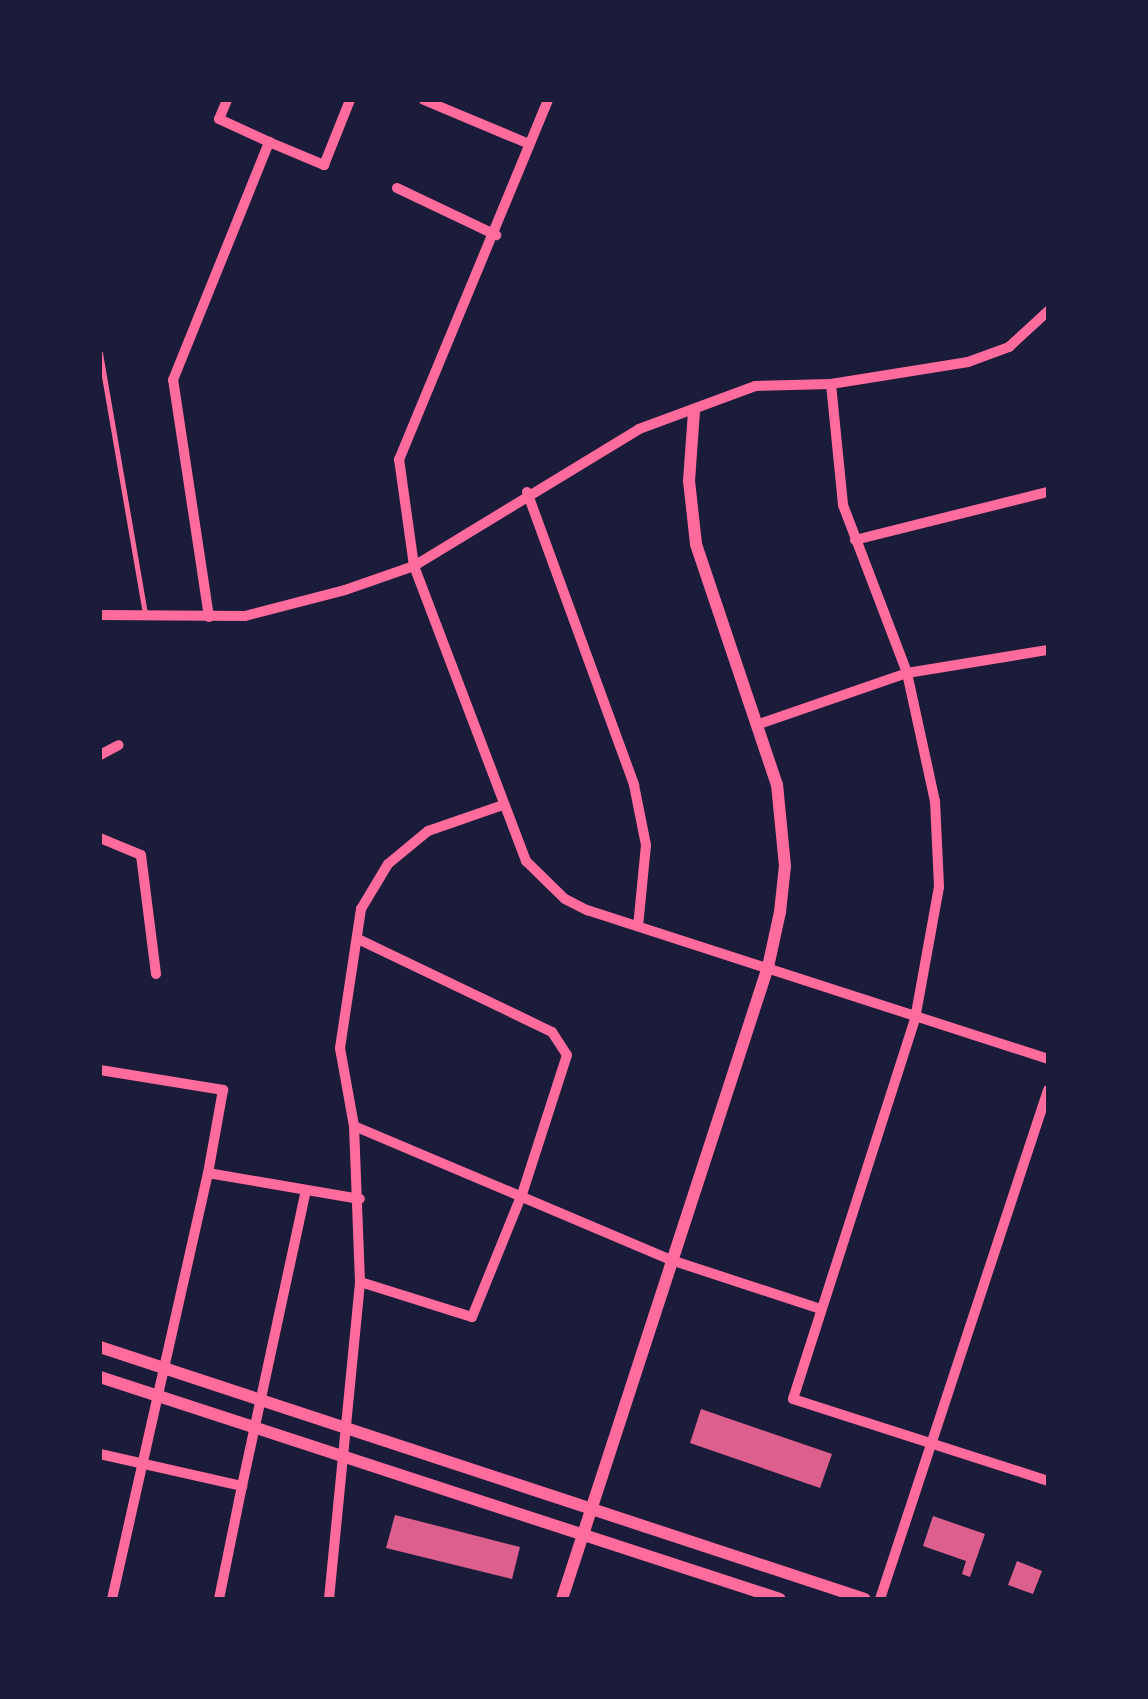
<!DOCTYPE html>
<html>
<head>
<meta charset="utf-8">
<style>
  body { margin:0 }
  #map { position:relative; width:1148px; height:1699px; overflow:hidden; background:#1b1b3a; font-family:"Nunito Sans",sans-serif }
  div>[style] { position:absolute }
  .building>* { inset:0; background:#dd5f8e }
  .service>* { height:5px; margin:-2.5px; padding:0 2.5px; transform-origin:2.5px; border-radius:2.5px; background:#ff6b9d }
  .minor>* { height:10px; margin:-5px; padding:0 5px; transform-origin:5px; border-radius:5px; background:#ff6b9d }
  .tertiary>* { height:12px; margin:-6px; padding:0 6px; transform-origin:6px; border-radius:6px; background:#ff6b9d }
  span { translate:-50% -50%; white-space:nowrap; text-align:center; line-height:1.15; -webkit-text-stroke:9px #1b1b3a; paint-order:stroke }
  .frame { position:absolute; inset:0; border:102px solid #1b1b3a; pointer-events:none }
</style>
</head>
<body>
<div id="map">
  <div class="building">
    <div style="clip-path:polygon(701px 1409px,832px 1454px,820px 1488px,690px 1443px)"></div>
    <div style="clip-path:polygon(395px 1515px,520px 1547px,512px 1579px,386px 1548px)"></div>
    <div style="clip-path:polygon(933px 1516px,985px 1534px,970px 1577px,962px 1574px,966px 1561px,923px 1546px)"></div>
    <div style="clip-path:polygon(1017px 1561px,1042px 1571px,1033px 1594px,1008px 1585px)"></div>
  </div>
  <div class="service">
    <div style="left:100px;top:353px;width:265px;rotate:80.2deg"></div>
  </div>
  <div class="minor">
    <div style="left:424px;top:100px;width:114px;rotate:22.7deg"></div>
    <div style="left:548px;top:100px;width:389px;rotate:112.5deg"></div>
    <div style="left:399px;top:459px;width:108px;rotate:82deg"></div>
    <div style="left:414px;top:566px;width:316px;rotate:69.2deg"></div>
    <div style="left:526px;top:861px;width:54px;rotate:44.3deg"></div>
    <div style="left:565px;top:899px;width:25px;rotate:27deg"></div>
    <div style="left:587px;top:910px;width:484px;rotate:17.9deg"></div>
    <div style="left:269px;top:142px;width:60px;rotate:22.7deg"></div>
    <div style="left:324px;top:165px;width:70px;rotate:-68.2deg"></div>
    <div style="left:397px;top:188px;width:110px;rotate:25.4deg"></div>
    <div style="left:831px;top:384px;width:122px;rotate:84.3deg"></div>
    <div style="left:843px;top:505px;width:180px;rotate:69.1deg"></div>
    <div style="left:907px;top:673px;width:131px;rotate:77.7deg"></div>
    <div style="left:935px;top:801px;width:86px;rotate:87.3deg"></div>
    <div style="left:939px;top:887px;width:134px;rotate:100.3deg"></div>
    <div style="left:915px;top:1019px;width:399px;rotate:107.8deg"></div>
    <div style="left:793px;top:1399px;width:268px;rotate:17.8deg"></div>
    <div style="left:527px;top:492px;width:312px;rotate:69.9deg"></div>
    <div style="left:634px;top:785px;width:61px;rotate:78.7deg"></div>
    <div style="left:646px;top:845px;width:81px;rotate:95.6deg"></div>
    <div style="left:855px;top:540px;width:199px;rotate:-14deg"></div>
    <div style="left:100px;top:615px;width:145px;rotate:0.4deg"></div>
    <div style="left:245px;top:616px;width:103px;rotate:-14.6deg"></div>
    <div style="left:345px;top:590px;width:73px;rotate:-19.2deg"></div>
    <div style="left:414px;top:566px;width:263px;rotate:-31.3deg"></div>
    <div style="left:639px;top:429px;width:124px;rotate:-20.3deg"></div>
    <div style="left:755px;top:386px;width:76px;rotate:-1.5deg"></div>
    <div style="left:831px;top:384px;width:139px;rotate:-9.1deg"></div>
    <div style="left:968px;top:362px;width:44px;rotate:-20.1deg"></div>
    <div style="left:1009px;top:347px;width:53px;rotate:-42.7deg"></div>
    <div style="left:209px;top:617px;width:240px;rotate:-98.6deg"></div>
    <div style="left:173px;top:380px;width:257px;rotate:-68deg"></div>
    <div style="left:269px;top:142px;width:55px;rotate:-155.3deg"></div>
    <div style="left:219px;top:119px;width:21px;rotate:-67deg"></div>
    <div style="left:759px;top:724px;width:157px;rotate:-19deg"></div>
    <div style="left:907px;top:673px;width:143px;rotate:-9.3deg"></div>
    <div style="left:100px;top:755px;width:21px;rotate:-28deg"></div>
    <div style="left:100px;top:838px;width:44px;rotate:22.5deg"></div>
    <div style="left:141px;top:855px;width:120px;rotate:82.8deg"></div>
    <div style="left:358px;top:939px;width:215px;rotate:25.6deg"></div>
    <div style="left:552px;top:1032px;width:27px;rotate:57deg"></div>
    <div style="left:567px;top:1055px;width:146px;rotate:107.9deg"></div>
    <div style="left:522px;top:1194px;width:133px;rotate:112.1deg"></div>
    <div style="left:472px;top:1317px;width:117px;rotate:-162.6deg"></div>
    <div style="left:100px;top:1070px;width:125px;rotate:9.2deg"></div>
    <div style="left:223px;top:1090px;width:84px;rotate:100.2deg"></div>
    <div style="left:354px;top:1126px;width:347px;rotate:22.9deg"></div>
    <div style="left:674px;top:1261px;width:151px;rotate:18.1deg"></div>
    <div style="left:100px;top:1454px;width:146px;rotate:12.7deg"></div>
    <div style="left:242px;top:1486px;width:302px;rotate:-77.8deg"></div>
    <div style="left:112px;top:1599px;width:437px;rotate:-77.3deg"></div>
    <div style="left:208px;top:1173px;width:154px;rotate:9.7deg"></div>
    <div style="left:219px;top:1599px;width:115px;rotate:-78.5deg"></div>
    <div style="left:329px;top:1599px;width:319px;rotate:-84.4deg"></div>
    <div style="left:360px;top:1282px;width:156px;rotate:-92.2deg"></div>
    <div style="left:354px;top:1126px;width:79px;rotate:-100.2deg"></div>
    <div style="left:340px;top:1048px;width:141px;rotate:-81.4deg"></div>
    <div style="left:361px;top:909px;width:52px;rotate:-59deg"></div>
    <div style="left:388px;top:864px;width:52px;rotate:-39.5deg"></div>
    <div style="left:428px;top:831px;width:79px;rotate:-19.1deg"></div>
    <div style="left:880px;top:1599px;width:536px;rotate:-71.73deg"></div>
  </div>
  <div class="tertiary">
    <div style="left:100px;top:1347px;width:805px;rotate:18.23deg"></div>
    <div style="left:100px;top:1377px;width:715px;rotate:18.08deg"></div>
    <div style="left:562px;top:1599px;width:665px;rotate:-71.95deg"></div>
    <div style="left:768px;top:967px;width:56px;rotate:-77.7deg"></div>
    <div style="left:780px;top:912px;width:46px;rotate:-83.8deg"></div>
    <div style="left:785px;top:866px;width:81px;rotate:-95.6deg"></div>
    <div style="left:777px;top:785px;width:254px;rotate:-108.6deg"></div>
    <div style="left:696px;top:544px;width:63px;rotate:-96.3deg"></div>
    <div style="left:689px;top:481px;width:69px;rotate:-85.9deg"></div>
  </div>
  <div class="frame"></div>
</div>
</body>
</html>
